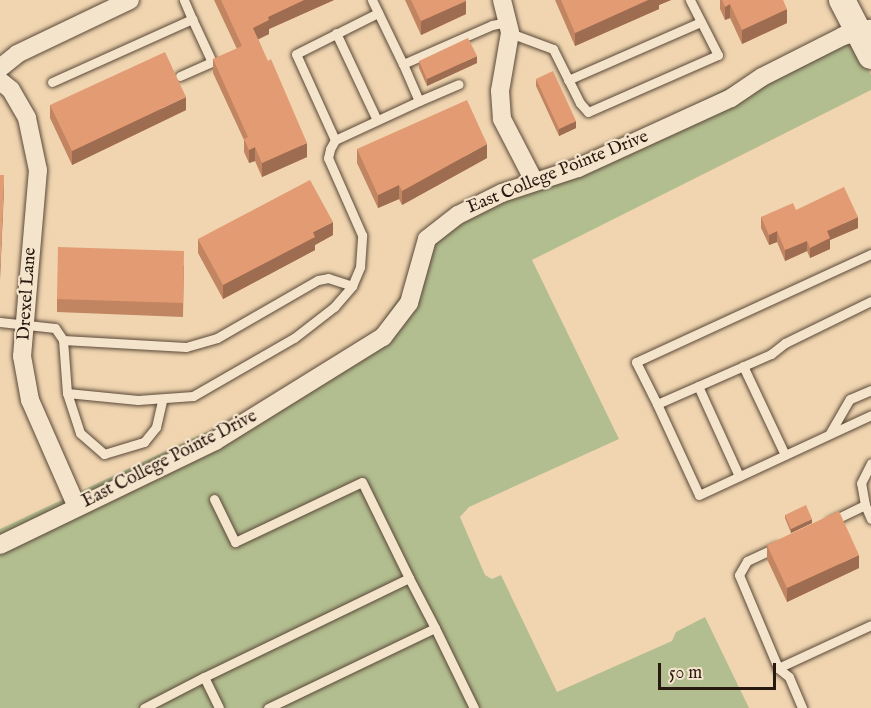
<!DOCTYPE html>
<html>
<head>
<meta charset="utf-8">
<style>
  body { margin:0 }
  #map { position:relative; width:871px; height:708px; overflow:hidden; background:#f0d5b0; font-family:"IM FELL English",serif }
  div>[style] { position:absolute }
  .green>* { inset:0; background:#b3be90 }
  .roads { filter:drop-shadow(0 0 2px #5a4838) drop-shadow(0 0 2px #5a4838) }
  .lane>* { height:9px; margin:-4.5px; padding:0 4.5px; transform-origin:4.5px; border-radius:4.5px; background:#f5e4cc }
  .street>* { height:18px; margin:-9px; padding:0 9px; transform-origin:9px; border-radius:9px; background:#f5e4cc }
  .secondary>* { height:26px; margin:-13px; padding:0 13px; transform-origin:13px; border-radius:13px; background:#f5e4cc }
  .wall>* { inset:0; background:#c28562 }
  .shaded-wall>* { inset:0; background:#9e6c50 }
  .building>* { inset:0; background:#e29b72 }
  span { translate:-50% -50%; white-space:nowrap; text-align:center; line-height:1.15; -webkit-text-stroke:4.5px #f5e4cc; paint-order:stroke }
  .street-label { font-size:18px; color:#281910 }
  .scale { position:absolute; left:658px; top:663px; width:118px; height:27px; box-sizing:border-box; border:3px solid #281910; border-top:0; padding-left:8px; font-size:18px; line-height:21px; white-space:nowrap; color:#281910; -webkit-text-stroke:4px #f5e4cc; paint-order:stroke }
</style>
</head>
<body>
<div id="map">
  <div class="green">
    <div style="clip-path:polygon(846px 26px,871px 75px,871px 90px,532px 260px,619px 439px,469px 507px,460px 517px,485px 575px,492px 579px,501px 575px,557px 692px,672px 641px,676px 632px,705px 617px,749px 708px,0 708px,0 529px,279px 398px,372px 337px,405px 289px,432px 231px,585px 162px)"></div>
  </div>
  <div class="roads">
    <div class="lane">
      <div style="left:372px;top:0;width:71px;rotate:64.2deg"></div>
      <div style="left:403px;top:64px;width:97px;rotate:-23.7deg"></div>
      <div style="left:492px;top:25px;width:16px;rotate:-11deg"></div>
      <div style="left:336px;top:33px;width:96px;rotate:64.8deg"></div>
      <div style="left:510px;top:33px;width:46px;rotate:20.4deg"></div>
      <div style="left:553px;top:49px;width:60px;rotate:63.4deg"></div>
      <div style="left:580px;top:103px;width:12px;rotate:48deg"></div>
      <div style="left:588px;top:112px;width:142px;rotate:-23.7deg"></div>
      <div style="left:718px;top:55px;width:62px;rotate:-117deg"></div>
      <div style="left:403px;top:64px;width:40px;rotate:66.6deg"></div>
      <div style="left:419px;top:101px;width:43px;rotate:-23deg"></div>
      <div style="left:180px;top:76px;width:35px;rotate:-24deg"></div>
      <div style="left:212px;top:62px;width:47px;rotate:-114.9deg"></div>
      <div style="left:568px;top:80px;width:145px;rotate:-23.6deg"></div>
      <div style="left:52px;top:82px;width:154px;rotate:-24.2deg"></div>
      <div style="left:192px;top:19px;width:21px;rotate:-113deg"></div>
      <div style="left:335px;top:140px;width:94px;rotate:-114.4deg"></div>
      <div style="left:296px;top:54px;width:92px;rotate:-26.6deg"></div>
      <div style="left:871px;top:301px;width:96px;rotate:154deg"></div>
      <div style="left:785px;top:343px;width:18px;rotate:142deg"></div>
      <div style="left:771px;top:354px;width:124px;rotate:156.3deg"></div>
      <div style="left:657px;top:404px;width:100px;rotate:65.2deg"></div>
      <div style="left:699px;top:495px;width:190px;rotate:-24.9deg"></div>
      <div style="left:0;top:322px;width:55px;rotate:6.2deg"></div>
      <div style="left:55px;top:328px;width:14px;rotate:56deg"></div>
      <div style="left:63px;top:340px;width:53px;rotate:85.7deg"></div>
      <div style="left:67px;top:393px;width:71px;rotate:5.6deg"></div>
      <div style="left:138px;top:400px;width:55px;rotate:-4.2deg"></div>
      <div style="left:193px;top:396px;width:116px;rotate:-29.9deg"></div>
      <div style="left:294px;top:338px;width:51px;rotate:-37.8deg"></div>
      <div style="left:334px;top:307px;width:28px;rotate:-49deg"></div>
      <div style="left:352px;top:286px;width:21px;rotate:-67deg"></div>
      <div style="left:360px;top:267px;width:32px;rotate:-86deg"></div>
      <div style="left:362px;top:235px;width:84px;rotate:-113.8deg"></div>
      <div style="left:328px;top:158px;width:9px;rotate:-77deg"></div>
      <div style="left:330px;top:149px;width:10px;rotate:-61deg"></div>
      <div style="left:335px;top:140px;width:93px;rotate:-24.9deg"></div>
      <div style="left:63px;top:340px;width:123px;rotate:3.3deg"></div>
      <div style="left:186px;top:347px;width:32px;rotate:-16deg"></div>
      <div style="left:217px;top:338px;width:116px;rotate:-29.9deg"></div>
      <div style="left:318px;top:280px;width:10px;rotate:-11deg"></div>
      <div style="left:328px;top:278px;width:25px;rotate:18deg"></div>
      <div style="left:743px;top:366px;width:98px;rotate:64.7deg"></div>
      <div style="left:698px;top:386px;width:99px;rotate:65.5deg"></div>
      <div style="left:67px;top:393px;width:42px;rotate:72deg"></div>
      <div style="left:80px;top:433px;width:32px;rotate:41deg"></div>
      <div style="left:104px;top:454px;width:42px;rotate:-16.7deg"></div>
      <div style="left:144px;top:442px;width:19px;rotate:-51deg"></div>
      <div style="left:156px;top:427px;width:28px;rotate:-77deg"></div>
      <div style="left:657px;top:404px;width:47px;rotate:-116.6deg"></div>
      <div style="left:636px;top:362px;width:259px;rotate:-24.7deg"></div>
      <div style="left:830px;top:433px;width:39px;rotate:-60deg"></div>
      <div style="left:850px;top:399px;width:23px;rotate:-23deg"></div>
      <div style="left:214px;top:499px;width:48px;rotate:64deg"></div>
      <div style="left:235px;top:542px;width:140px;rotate:-25.3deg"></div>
      <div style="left:362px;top:482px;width:107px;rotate:63.9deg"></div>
      <div style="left:409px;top:578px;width:228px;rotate:154.2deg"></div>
      <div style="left:204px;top:677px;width:34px;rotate:64deg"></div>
      <div style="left:865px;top:505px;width:22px;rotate:-100deg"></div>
      <div style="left:861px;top:483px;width:22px;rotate:-63deg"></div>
      <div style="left:830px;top:522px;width:39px;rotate:-26deg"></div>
      <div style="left:865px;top:505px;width:15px;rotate:67deg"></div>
      <div style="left:777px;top:547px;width:33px;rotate:155deg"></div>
      <div style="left:747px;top:561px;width:16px;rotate:120deg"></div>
      <div style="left:739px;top:575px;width:101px;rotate:67.2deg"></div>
      <div style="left:778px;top:668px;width:14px;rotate:39deg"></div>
      <div style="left:789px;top:677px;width:34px;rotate:67deg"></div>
      <div style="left:409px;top:578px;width:56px;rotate:62.5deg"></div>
      <div style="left:778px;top:668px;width:102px;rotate:-24.8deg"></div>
      <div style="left:144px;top:708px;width:68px;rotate:-27.3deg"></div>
      <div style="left:268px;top:708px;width:185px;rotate:-25.6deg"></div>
      <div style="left:435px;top:628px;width:89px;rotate:64deg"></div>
    </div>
    <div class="street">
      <div style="left:502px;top:0;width:34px;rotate:76deg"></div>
      <div style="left:510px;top:33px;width:59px;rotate:99.8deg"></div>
      <div style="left:500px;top:91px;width:28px;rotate:86deg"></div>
      <div style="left:502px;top:119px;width:70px;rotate:62.7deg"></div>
      <div style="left:0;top:68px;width:22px;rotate:-39deg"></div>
      <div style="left:17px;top:54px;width:125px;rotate:-25.5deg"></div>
      <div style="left:0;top:81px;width:14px;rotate:39deg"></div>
      <div style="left:11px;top:90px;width:32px;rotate:60deg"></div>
      <div style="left:27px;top:118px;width:53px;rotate:78.1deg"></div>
      <div style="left:38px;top:170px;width:187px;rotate:94.9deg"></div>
      <div style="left:22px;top:356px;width:45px;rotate:79.7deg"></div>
      <div style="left:30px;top:400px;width:117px;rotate:66.3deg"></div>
      <div style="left:0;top:545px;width:239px;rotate:-25.8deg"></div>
      <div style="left:215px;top:441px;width:198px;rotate:-31.8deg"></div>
      <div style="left:383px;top:337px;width:43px;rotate:-52.6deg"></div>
      <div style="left:409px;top:303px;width:66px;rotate:-74.3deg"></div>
      <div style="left:427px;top:239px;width:39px;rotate:-38deg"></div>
      <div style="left:458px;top:215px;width:49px;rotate:-26.6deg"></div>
      <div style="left:502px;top:193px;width:80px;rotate:-18.2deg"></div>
      <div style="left:578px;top:168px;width:168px;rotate:-24.6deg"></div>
      <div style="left:731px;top:98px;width:37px;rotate:-34deg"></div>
      <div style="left:762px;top:77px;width:91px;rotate:-26.8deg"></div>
      <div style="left:843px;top:36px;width:28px;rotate:-15deg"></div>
    </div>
    <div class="secondary">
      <div style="left:842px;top:0;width:63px;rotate:62.6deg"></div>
    </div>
  </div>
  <div class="wall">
    <div style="clip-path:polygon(214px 0,334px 0,269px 29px,269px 34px,258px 39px,307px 157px,262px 177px,255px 161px,249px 163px,244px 152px,244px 140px,213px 73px,213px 59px,237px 49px)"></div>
    <div style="clip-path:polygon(405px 0,466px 0,466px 14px,421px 35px)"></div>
    <div style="clip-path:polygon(555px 0,671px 0,659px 5px,659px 9px,575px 46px)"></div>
    <div style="clip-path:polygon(720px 0,783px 0,787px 23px,742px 44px,730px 18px,725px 20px,720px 9px)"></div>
    <div style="clip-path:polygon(419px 61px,477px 63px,427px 86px,419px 68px)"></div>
    <div style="clip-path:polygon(536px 79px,576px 128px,559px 136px,536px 86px)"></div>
    <div style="clip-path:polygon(50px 105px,186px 110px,72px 165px,50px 118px)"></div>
    <div style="clip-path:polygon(357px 149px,487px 158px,402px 205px,399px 199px,378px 208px,357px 163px)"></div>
    <div style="clip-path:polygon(796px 210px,858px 228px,830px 240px,830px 249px,810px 258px,807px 251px,785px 261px,777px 242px,769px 245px,761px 228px,761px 217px)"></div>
    <div style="clip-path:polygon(333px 235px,315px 245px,315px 250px,223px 299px,198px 253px,198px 239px)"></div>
    <div style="clip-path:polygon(184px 265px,183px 317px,57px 312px,57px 299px)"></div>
    <div style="clip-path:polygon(785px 515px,812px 523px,791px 533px,785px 518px)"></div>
    <div style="clip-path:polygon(767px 545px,859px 568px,787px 602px,767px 559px)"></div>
  </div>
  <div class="shaded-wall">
    <div style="clip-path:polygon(304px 0,334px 0,269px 29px,269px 34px,253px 42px,253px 28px,268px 17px)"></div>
    <div style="clip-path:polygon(648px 0,671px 0,659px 5px,659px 9px,575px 46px,575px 33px)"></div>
    <div style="clip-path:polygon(466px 1px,466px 14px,421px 35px,421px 21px)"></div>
    <div style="clip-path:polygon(730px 4px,730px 18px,725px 20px,725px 7px)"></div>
    <div style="clip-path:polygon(787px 9px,787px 23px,742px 44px,742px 30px)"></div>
    <div style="clip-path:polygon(477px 56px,477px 63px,427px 86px,427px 79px)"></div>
    <div style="clip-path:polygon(186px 97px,186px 110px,72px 165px,72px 151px)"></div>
    <div style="clip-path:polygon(576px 121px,576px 128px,559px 136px,559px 129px)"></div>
    <div style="clip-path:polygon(307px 143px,307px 157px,262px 177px,262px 163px)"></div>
    <div style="clip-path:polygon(487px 144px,487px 158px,402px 205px,402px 191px)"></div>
    <div style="clip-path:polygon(255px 147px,255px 161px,249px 163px,249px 150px)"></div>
    <div style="clip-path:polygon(4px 175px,4px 189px,0 280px,0 267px)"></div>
    <div style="clip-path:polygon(399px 185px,399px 199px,378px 208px,378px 195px)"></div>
    <div style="clip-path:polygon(858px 217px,858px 228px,830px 240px,830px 249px,810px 258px,810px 248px,827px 231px)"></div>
    <div style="clip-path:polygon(333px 222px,333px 235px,315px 245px,315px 250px,223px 299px,223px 285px,313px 232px)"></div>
    <div style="clip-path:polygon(777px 231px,777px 242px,769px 245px,769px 235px)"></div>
    <div style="clip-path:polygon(807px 241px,807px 251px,785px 261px,785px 250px)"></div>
    <div style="clip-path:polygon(812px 519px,812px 523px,791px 533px,791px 529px)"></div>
    <div style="clip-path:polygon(859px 555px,859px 568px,787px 602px,787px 588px)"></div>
  </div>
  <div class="building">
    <div style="clip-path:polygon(221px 0,304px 0,268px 17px,269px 20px,253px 28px,268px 61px,271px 59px,307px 143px,262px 163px,255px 147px,249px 150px,244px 139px,248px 137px,213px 59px,242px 46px)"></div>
    <div style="clip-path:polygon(411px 0,466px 0,466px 1px,421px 21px)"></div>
    <div style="clip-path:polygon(561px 0,648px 0,575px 33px)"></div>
    <div style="clip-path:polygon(722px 0,783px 0,787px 9px,742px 30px,730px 4px,725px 7px)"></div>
    <div style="clip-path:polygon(468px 38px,477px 56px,427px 79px,419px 61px)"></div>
    <div style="clip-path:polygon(165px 52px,186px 97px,72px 151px,50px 105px)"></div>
    <div style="clip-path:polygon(553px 71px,576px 121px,559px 129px,536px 79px)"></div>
    <div style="clip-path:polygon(467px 100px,487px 144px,402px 191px,399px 185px,378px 195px,357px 149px)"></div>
    <div style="clip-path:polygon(0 175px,4px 175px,0 267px)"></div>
    <div style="clip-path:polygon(310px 180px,333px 222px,313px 232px,315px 237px,223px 285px,198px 239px)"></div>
    <div style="clip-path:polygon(844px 187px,858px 217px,827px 231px,830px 238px,810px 248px,807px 241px,785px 250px,777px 231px,769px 235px,761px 217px,793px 203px,796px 210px)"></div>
    <div style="clip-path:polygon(58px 247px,184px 251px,183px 303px,57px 299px)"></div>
    <div style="clip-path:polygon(806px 505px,812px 519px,791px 529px,785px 515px)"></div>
    <div style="clip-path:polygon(839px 511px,859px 555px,787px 588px,767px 545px)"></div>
  </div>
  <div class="street-label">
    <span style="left:558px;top:173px;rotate:-22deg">East College Pointe Drive</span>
    <span style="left:28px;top:294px;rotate:-86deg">Drexel Lane</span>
    <span style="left:170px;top:460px;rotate:-27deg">East College Pointe Drive</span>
  </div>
  <div class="scale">50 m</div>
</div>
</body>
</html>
